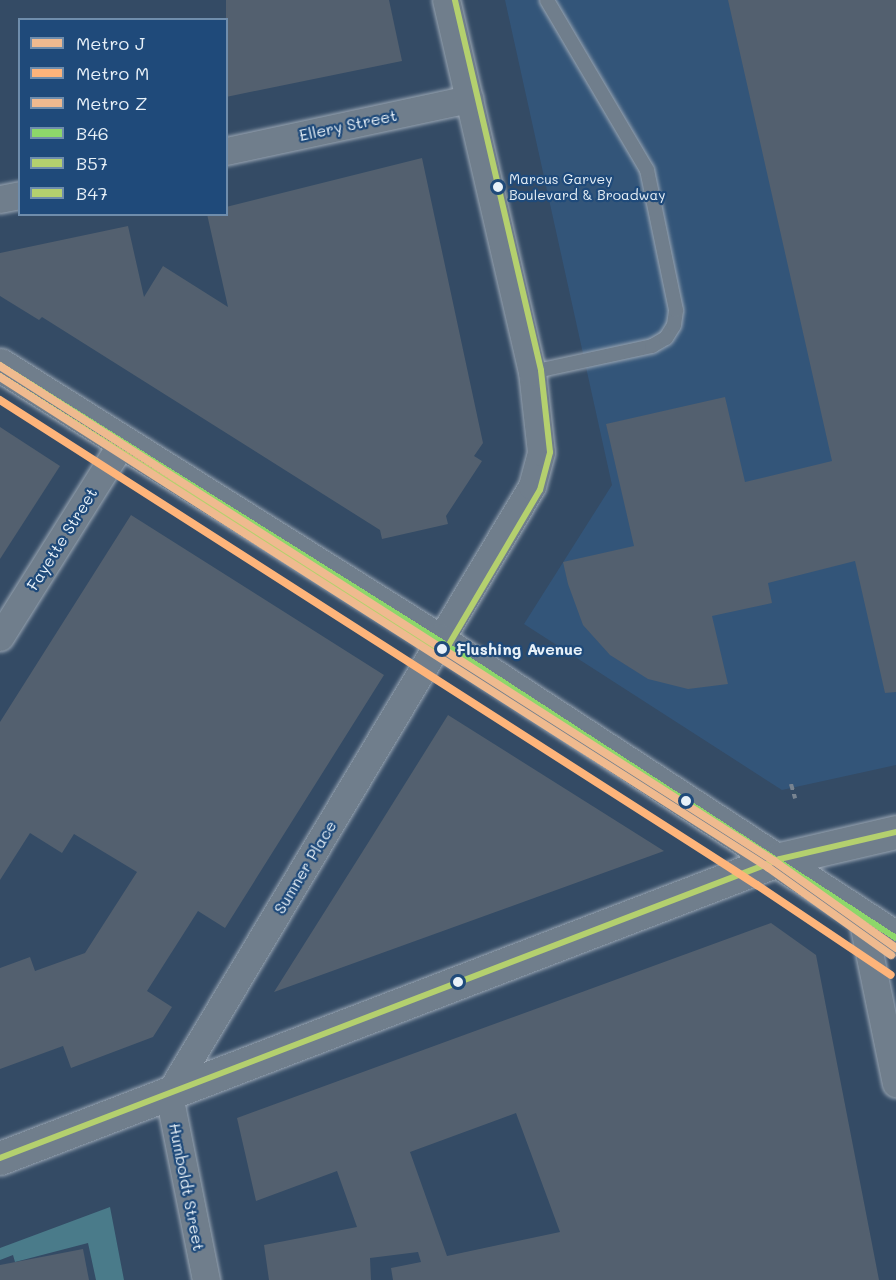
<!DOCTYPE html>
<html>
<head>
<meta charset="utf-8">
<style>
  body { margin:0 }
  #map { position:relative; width:896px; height:1280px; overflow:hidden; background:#344b65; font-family:Mali,sans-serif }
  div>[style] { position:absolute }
  .built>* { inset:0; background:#335579 }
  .green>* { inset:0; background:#4a7b8a }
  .building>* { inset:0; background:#53606f }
  .path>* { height:4px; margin-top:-2px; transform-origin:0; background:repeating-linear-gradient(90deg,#778390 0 6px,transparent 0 10.5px) }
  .roads { filter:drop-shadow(0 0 2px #9aa6b3) drop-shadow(0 0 2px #9aa6b3) }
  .lane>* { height:14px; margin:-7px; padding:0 7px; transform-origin:7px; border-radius:7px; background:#707e8c }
  .street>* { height:27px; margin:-13.5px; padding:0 13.5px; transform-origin:13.5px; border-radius:13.5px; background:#707e8c }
  .primary>* { height:33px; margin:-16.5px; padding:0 16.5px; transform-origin:16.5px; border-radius:16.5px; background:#707e8c }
  .bus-1>* { height:6px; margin:-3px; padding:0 3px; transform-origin:3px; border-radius:3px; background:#8dd76a }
  .bus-2>* { height:6px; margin:-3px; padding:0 3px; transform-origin:3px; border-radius:3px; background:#b4d06e }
  .bus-3>* { height:6px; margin:-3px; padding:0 3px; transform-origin:3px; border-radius:3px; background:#b4d06e }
  .metro-1>* { height:8px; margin:-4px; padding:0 4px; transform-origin:4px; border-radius:4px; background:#efba8f }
  .metro-2>* { height:8px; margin:-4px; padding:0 4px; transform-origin:4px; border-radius:4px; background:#feb47a }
  .metro-3>* { height:8px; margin:-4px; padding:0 4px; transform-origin:4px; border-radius:4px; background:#efba8f }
  .dots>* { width:16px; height:16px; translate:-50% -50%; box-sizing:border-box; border:3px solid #1f4a7a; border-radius:50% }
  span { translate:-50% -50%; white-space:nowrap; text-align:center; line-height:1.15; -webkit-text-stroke:4.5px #1f4a7a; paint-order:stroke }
  .bus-label { font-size:14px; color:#e8f1f8 }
  .left { translate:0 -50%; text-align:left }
  .street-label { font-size:16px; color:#e8f1f8 }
  .stop-label { font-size:16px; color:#e8f1f8; font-weight:700 }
  .legend { position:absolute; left:18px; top:18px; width:210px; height:198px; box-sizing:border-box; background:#1f4a7a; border:2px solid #6f8dac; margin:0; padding:8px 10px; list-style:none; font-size:18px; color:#e8f1f8 }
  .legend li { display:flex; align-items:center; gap:12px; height:30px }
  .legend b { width:30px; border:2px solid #6f8dac }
</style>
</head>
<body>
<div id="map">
  <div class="built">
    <div style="clip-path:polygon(505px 0,896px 0,896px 765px,782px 790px,524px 624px,612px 485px)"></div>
  </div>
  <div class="green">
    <div style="clip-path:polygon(110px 1207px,124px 1280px,96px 1280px,88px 1243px,15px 1262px,13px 1255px,0 1260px,0 1248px)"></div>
  </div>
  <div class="building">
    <div style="clip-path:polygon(226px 0,389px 0,402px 61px,226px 97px)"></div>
    <div style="clip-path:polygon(728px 0,896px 0,896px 692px,885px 693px,855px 561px,768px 583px,772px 603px,712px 616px,728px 684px,688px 689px,648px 679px,610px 655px,583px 625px,568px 584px,563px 562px,634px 546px,606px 424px,725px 397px,745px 482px,832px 461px)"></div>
    <div style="clip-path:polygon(422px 158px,483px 443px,474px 456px,482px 461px,446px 516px,448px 524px,382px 539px,380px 530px,42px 317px,39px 320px,0 296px,0 253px,128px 226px,144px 297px,163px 266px,228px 307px,207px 214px,226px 214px,226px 207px)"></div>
    <div style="clip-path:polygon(0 427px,60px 466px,0 559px)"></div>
    <div style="clip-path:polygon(131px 515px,384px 675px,225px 928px,198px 911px,147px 991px,172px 1007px,153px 1037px,71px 1068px,63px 1046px,0 1069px,0 968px,30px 957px,35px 971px,85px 953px,137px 872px,74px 834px,62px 853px,30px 833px,0 880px,0 722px)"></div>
    <div style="clip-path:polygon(448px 715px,664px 851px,274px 992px,368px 843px)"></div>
    <div style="clip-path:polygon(evenodd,771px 923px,816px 955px,879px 1280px,393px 1280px,391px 1268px,421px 1262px,418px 1252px,370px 1258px,371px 1280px,269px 1280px,264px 1245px,357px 1227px,337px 1171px,256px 1201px,237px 1118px,771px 923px,516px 1113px,560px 1232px,447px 1256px,410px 1152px,516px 1113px)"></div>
    <div style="clip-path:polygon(83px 1249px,89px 1280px,0 1280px,0 1265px)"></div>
  </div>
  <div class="path">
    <div style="left:791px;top:784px;width:15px;rotate:74deg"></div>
  </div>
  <div class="roads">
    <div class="lane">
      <div style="left:532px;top:372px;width:123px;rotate:-12.2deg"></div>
      <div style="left:652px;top:346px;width:16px;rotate:-30deg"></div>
      <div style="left:666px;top:338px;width:15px;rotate:-58deg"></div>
      <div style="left:674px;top:325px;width:15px;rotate:-82deg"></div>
      <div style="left:676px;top:310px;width:143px;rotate:-101.7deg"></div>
      <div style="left:647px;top:170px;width:197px;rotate:-120.5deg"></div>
    </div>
    <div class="street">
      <div style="left:226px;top:151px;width:249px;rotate:-12.1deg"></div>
      <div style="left:0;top:199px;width:20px;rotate:-11deg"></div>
      <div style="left:0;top:637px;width:231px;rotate:-57.9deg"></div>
      <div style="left:861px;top:913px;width:174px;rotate:78.4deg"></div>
      <div style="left:206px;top:1280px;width:190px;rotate:-101.3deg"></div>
      <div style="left:169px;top:1094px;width:708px;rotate:-59.16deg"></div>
      <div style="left:532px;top:486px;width:35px;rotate:-75deg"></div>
      <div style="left:541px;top:452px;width:81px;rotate:-96.4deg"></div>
      <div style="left:532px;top:372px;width:382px;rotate:-103deg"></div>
    </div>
    <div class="primary">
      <div style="left:0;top:365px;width:519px;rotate:32.1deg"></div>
      <div style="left:440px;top:641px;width:544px;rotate:33.08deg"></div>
      <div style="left:0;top:1158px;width:835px;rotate:-20.97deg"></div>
      <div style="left:780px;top:859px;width:119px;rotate:-13.1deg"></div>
    </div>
  </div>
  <div class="bus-1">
    <div style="left:0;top:365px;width:519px;rotate:32.1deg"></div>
    <div style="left:440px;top:641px;width:544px;rotate:33.08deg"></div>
  </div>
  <div class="bus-2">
    <div style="left:0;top:1158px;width:835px;rotate:-20.97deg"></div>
    <div style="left:780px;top:859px;width:119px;rotate:-13.1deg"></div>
  </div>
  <div class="bus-3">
    <div style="left:0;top:376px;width:514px;rotate:32.11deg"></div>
    <div style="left:448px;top:646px;width:181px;rotate:-59.5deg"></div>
    <div style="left:540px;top:490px;width:39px;rotate:-75deg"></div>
    <div style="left:550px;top:452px;width:82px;rotate:-96.3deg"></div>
    <div style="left:541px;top:370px;width:380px;rotate:-103.1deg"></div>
  </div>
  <div class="metro-1">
    <div style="left:0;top:366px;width:919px;rotate:32.6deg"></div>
    <div style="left:774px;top:861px;width:150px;rotate:35.5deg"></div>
  </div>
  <div class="metro-2">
    <div style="left:0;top:400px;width:899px;rotate:32.65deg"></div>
    <div style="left:757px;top:885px;width:161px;rotate:33.9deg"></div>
  </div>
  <div class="metro-3">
    <div style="left:0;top:377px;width:912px;rotate:32.56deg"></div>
    <div style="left:769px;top:868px;width:150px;rotate:35.5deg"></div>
  </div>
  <div class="dots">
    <div style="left:498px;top:187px;background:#e8f1f8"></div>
    <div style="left:442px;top:649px;background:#e8f1f8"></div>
    <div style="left:686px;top:801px;background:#e8f1f8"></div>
    <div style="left:458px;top:982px;background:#e8f1f8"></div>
  </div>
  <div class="bus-label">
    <span class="left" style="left:509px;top:187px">Marcus Garvey<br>Boulevard &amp; Broadway</span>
  </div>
  <div class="street-label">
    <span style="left:348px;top:125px;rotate:-12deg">Ellery Street</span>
    <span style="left:62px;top:539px;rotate:-58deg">Fayette Street</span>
    <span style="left:305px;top:867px;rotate:-59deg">Sumner Place</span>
    <span style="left:187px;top:1187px;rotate:79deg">Humboldt Street</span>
  </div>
  <div class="stop-label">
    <span class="left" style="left:456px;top:649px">Flushing Avenue</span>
  </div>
  <ul class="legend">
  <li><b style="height:8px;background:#efba8f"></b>Metro J</li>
  <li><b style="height:8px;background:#feb47a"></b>Metro M</li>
  <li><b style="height:8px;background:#efba8f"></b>Metro Z</li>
  <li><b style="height:8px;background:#8dd76a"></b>B46</li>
  <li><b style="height:8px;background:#b4d06e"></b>B57</li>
  <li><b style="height:8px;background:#b4d06e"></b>B47</li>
  </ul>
</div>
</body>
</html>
